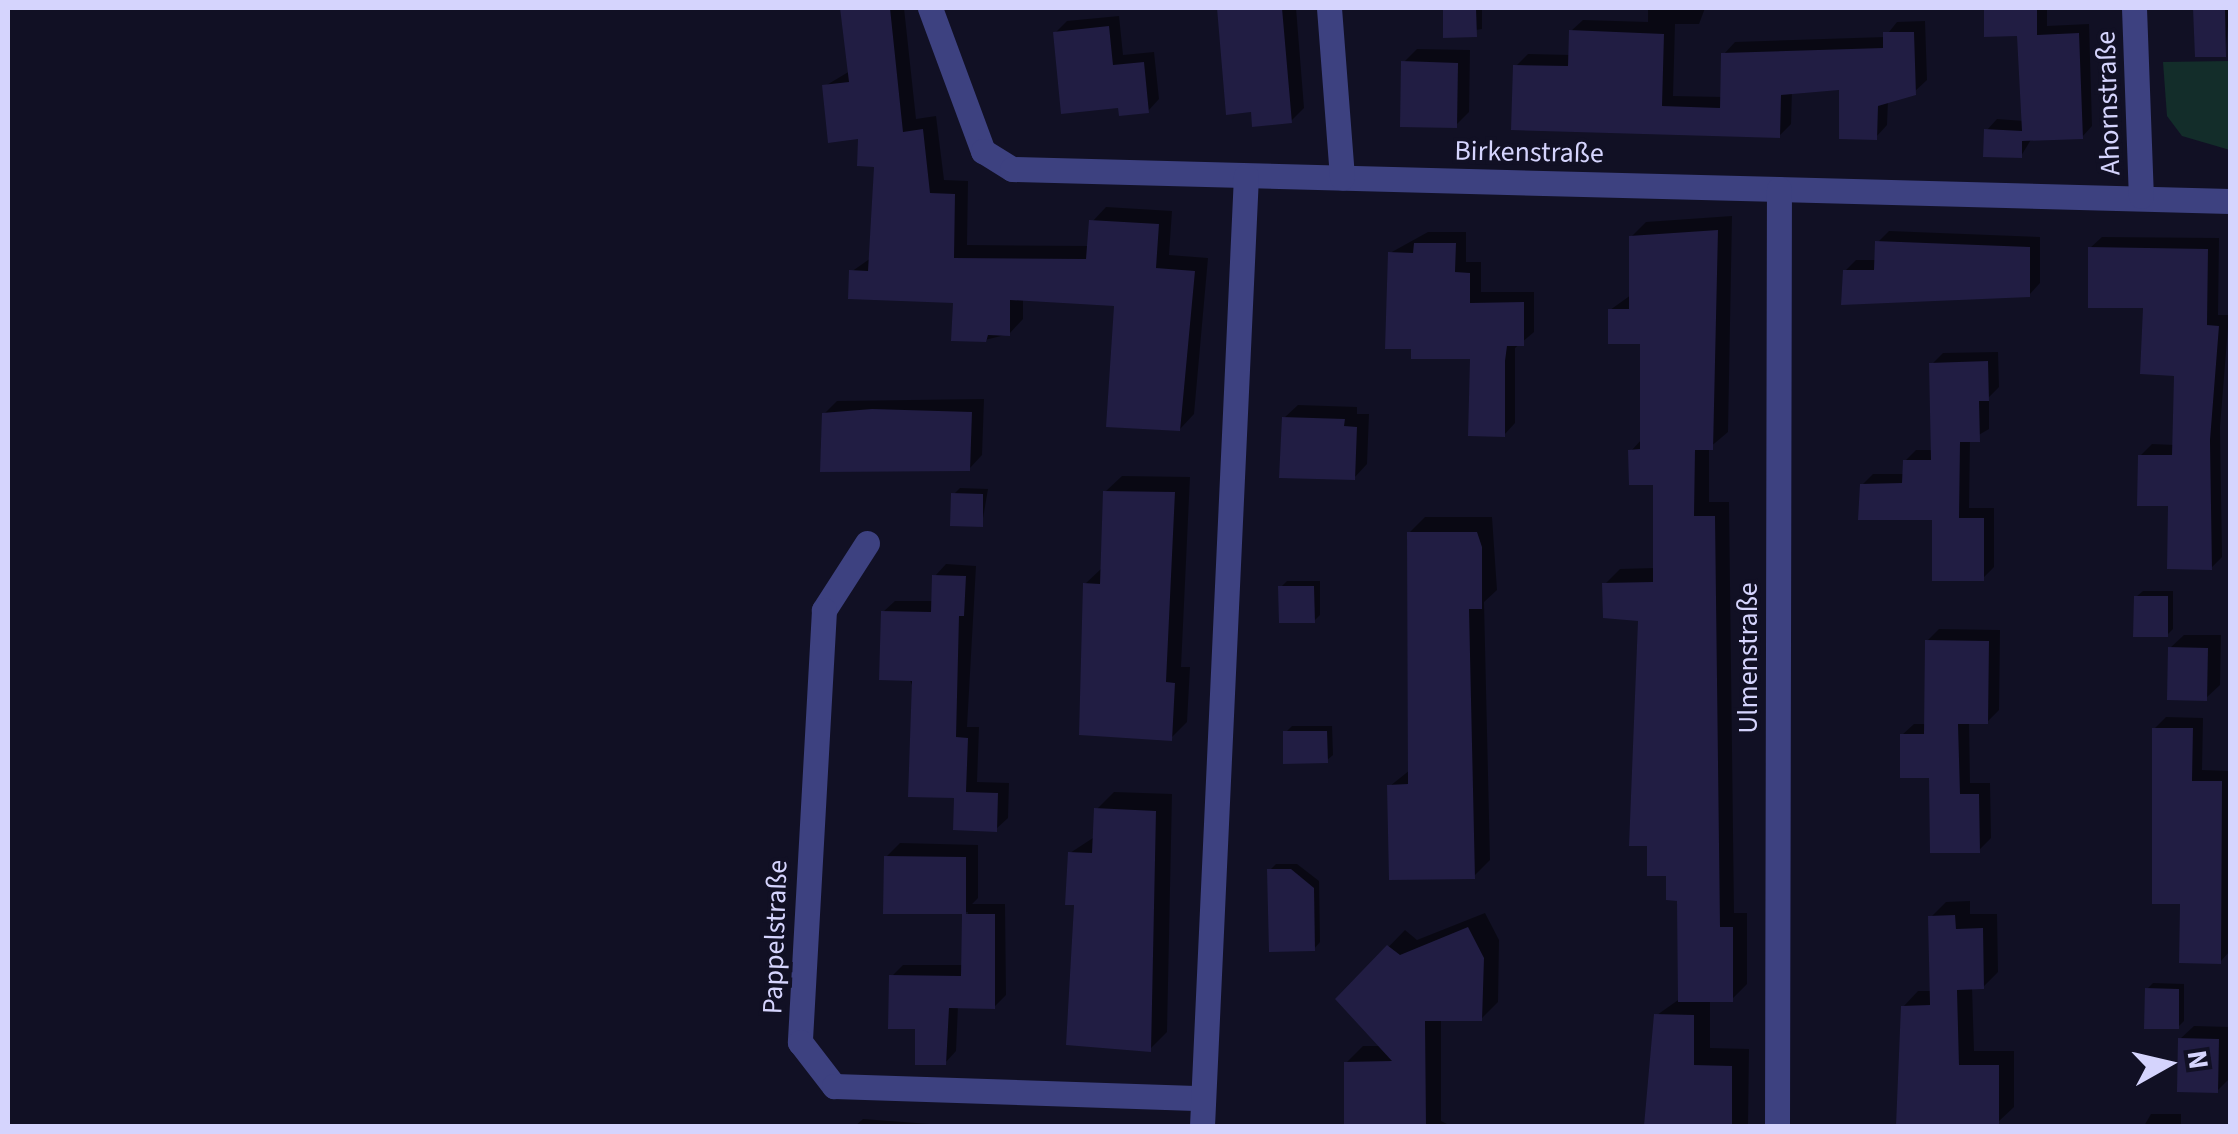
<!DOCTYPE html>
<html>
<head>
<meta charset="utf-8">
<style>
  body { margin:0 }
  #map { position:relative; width:2238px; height:1134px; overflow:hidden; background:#111024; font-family:"Source Sans 3",sans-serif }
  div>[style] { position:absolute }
  .green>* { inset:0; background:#132d2a }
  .shadow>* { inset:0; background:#0007 }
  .building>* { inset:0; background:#211d43 }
  .minor>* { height:25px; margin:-12.5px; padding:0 12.5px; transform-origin:12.5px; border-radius:12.5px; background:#3d4180 }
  span { translate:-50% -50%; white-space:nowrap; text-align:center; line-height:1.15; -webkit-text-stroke:8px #111024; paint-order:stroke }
  .street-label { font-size:28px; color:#d5d4fd }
  .frame { position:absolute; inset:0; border:10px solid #d5d4fd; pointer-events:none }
  .north { position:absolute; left:2118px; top:1014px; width:100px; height:100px; -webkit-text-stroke:8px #111024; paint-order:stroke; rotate:82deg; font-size:28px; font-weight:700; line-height:40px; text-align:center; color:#d5d4fd }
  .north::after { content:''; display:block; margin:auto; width:35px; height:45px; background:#d5d4fd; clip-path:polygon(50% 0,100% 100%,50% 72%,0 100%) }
</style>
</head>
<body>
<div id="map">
  <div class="green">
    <div style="clip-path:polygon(2230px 61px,2230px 150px,2182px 136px,2167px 116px,2163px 62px)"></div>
  </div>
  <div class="shadow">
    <div style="clip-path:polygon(843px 8px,904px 8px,916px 119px,936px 116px,944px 180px,968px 181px,967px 245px,1090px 246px,1092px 222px,1106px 207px,1172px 211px,1169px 255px,1208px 258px,1194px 414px,1180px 429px,1117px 304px,1023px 299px,1023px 319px,1009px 334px,985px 340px,955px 301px,851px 272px,871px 258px,876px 164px,825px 86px,850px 71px)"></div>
    <div style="clip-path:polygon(1296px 8px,1304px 108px,1291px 121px,1234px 13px)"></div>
    <div style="clip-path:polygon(1446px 8px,1482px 8px,1482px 29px,1446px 35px)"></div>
    <div style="clip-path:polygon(1648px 8px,1705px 8px,1699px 24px,1675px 24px,1673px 96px,1722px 97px,1724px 54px,1735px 42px,1885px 37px,1897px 22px,1925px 21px,1927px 80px,1914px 92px,1888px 100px,1887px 125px,1876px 137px,1842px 87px,1792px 91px,1791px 124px,1779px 136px,1514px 127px,1516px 66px,1528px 54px,1571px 55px,1571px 31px,1583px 20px,1648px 22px)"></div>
    <div style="clip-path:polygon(1986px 8px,2047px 8px,2047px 26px,2089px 24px,2092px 126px,2082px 137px,2032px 138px,2021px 156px,1987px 130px,1997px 119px,2024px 121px,2020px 34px,1987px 35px)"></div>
    <div style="clip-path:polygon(2196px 8px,2230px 8px,2225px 54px,2197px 55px)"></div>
    <div style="clip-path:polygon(1119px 16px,1123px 55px,1154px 52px,1159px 99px,1148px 111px,1121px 105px,1055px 33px,1067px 21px)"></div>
    <div style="clip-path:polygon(1417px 49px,1470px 50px,1469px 112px,1456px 125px,1404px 62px)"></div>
    <div style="clip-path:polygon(1732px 216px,1728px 432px,1709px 448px,1709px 502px,1729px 502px,1734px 913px,1747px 913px,1747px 984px,1732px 999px,1710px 999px,1710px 1048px,1749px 1049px,1748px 1126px,1647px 1126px,1657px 1015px,1681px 998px,1680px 898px,1641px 619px,1605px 584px,1620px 569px,1655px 568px,1656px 482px,1631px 451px,1643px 438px,1643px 342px,1610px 310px,1631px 295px,1631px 237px,1646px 222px)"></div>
    <div style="clip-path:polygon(1889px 231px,2040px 237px,2040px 283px,2029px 295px,1845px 271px,1856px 260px,1877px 260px,1878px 242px)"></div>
    <div style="clip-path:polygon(1428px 232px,1466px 232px,1466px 262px,1481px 262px,1481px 292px,1534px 292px,1534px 332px,1515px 348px,1515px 423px,1504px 435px,1473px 357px,1390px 253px)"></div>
    <div style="clip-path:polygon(2102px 237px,2219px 238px,2218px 315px,2229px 315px,2220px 427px,2222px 557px,2211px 568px,2140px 456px,2152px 444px,2175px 445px,2177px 374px,2145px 306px,2090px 248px)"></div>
    <div style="clip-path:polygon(1998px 352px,1999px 387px,1989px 397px,1989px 429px,1970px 440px,1969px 508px,1994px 508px,1994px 567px,1983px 578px,1935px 518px,1862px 485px,1873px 474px,1905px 474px,1905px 461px,1916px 450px,1934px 450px,1932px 364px,1943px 353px)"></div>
    <div style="clip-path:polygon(984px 399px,982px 455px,969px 469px,824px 414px,837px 401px)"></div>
    <div style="clip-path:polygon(1298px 405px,1357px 407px,1357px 414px,1369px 414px,1367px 464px,1354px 478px,1284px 418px)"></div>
    <div style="clip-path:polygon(1122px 476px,1190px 477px,1181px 667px,1190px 667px,1187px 722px,1171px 738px,1085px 584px,1102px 568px,1105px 492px)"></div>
    <div style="clip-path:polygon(960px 488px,988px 489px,982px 524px,954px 494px)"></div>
    <div style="clip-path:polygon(1425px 517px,1492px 517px,1497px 590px,1484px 602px,1490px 860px,1474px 876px,1390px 786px,1410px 770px,1409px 533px)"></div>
    <div style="clip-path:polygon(946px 564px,976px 566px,967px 727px,979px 727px,977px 782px,1009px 783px,1008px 818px,996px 829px,956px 796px,883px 612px,895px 601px,934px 601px,935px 576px)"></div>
    <div style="clip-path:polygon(1287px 581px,1320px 581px,1320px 615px,1314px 621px,1281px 587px)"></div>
    <div style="clip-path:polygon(2143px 591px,2173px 591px,2173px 629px,2167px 635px,2136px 597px)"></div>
    <div style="clip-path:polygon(1939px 629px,2000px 630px,1999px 710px,1987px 722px,1969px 721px,1970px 783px,1990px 783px,1991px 838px,1979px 850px,1902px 735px,1914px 724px,1927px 724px,1927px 641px)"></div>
    <div style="clip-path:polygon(2184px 635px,2221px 635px,2220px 685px,2206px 698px,2170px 648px)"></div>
    <div style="clip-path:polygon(2166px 717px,2203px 718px,2202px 770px,2230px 771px,2230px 951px,2220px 962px,2182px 902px,2154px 729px)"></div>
    <div style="clip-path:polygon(1292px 726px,1332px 726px,1333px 755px,1326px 761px,1286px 732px)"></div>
    <div style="clip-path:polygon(1114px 792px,1172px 794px,1167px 1032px,1150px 1049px,1077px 902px,1070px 853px,1096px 836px,1097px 809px)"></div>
    <div style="clip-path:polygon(900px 843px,978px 845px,978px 898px,972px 904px,1005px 904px,1006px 995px,994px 1007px,958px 1006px,956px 1051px,945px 1063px,892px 976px,903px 965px,963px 965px,968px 912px,886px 911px,886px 857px)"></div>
    <div style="clip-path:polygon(1276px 864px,1297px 864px,1319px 881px,1320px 942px,1314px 949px,1270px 870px)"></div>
    <div style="clip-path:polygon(1970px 901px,1970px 914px,1997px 914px,1998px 972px,1983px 987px,1972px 987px,1974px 1051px,2014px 1051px,2014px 1107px,1998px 1122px,1899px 1126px,1903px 1007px,1918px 991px,1932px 991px,1931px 917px,1946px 902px)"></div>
    <div style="clip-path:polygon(1485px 913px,1499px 940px,1498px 1002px,1481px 1019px,1441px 1019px,1441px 1121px,1451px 1126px,1347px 1126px,1346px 1063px,1363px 1046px,1381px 1046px,1338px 999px,1405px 930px,1417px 940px)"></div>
    <div style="clip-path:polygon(2153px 983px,2184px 984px,2184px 1021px,2178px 1027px,2147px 989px)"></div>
    <div style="clip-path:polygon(2194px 1026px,2230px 1027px,2230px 1078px,2217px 1091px,2180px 1039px)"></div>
    <div style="clip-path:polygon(2151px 1114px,2181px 1114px,2181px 1126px,2144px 1126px)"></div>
    <div style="clip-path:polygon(863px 1119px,956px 1126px,855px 1126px)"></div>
  </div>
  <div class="building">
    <div style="clip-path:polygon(840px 8px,890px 8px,903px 132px,923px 129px,930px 193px,955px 194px,954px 258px,1086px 259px,1089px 220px,1159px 224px,1156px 268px,1195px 271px,1180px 431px,1106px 427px,1114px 306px,1010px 300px,1010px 336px,988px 335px,986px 342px,951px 341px,953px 303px,848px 299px,849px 270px,868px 271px,874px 167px,857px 166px,858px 139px,828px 143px,822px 85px,849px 82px)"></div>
    <div style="clip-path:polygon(1217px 8px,1282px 8px,1292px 123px,1252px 127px,1251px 112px,1226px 115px)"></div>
    <div style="clip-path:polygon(1443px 8px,1476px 8px,1477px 37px,1443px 38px)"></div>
    <div style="clip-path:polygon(1984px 8px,2037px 8px,2037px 35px,2079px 33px,2083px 139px,2022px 141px,2022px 158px,1983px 157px,1984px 129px,2022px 131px,2017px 36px,1984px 37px)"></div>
    <div style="clip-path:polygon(2193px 8px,2225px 8px,2226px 57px,2195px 57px)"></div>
    <div style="clip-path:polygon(1109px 26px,1113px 65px,1144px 62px,1149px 113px,1119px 116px,1118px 108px,1061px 114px,1053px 32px)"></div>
    <div style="clip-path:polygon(1569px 30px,1664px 34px,1662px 106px,1720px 108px,1721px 53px,1883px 48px,1883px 32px,1914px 32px,1916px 95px,1878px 106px,1877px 140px,1839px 139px,1839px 90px,1781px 95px,1780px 138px,1511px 130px,1513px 65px,1568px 66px)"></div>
    <div style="clip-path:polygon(1401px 61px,1458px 63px,1457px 128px,1400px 127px)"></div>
    <div style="clip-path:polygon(1718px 230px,1713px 450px,1695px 450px,1694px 516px,1715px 516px,1720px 927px,1733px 927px,1733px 1002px,1678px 1002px,1677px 901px,1666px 900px,1666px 876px,1647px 876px,1647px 846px,1629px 846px,1638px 621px,1603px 618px,1602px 583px,1653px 582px,1653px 485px,1629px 485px,1628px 450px,1640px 449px,1640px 344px,1608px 344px,1608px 309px,1629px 309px,1629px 236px)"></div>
    <div style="clip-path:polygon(1875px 241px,2030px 247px,2030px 297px,1841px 305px,1843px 270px,1874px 270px)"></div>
    <div style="clip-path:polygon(1414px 243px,1456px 243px,1455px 272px,1470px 273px,1470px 303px,1524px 302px,1524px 346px,1507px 346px,1505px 361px,1505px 437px,1468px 436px,1470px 359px,1411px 359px,1411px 349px,1385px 349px,1388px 252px,1413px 253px)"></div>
    <div style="clip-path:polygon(2088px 247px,2208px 249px,2207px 325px,2219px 326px,2210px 440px,2212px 570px,2167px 569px,2168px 506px,2137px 506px,2138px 455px,2172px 455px,2174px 376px,2140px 374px,2143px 308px,2088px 308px)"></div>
    <div style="clip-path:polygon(1988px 361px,1989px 401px,1979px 401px,1980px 442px,1960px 442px,1959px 518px,1984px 518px,1984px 581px,1932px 581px,1932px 520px,1858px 520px,1860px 484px,1902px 483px,1903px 460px,1931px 460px,1929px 363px)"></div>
    <div style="clip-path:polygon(872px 409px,972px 412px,970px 471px,820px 472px,822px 413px)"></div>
    <div style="clip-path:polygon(1282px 417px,1345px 419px,1344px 426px,1357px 427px,1355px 480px,1279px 478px)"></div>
    <div style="clip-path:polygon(1103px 491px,1175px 492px,1166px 682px,1175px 683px,1172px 741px,1079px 735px,1083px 583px,1100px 584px)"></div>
    <div style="clip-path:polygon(951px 493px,983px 494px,983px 527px,950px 526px)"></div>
    <div style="clip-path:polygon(1407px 532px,1477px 532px,1482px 547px,1482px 609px,1469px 609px,1475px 879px,1389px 880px,1387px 785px,1408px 784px)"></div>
    <div style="clip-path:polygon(932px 575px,966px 576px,964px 616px,959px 616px,956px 737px,968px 738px,966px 792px,998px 793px,997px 832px,953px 830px,954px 798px,908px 797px,912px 681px,879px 680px,881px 611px,931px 612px)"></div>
    <div style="clip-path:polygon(1278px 586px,1314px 586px,1315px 623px,1279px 623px)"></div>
    <div style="clip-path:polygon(2134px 596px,2168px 596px,2168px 637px,2133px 637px)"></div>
    <div style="clip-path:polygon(1925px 640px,1989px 641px,1988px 724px,1958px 724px,1960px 794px,1979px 794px,1980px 853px,1930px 853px,1929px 778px,1900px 778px,1900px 734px,1924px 734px)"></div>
    <div style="clip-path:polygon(2168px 647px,2208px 648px,2207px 701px,2167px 700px)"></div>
    <div style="clip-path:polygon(2152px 728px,2193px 728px,2192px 781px,2222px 781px,2221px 964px,2179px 963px,2180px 904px,2152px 904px)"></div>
    <div style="clip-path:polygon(1283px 731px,1327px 731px,1328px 763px,1283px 764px)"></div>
    <div style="clip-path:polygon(1094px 808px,1156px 811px,1151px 1052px,1066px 1045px,1074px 905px,1065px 905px,1068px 852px,1092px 853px)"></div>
    <div style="clip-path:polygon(884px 856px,966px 857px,966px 914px,883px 914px)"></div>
    <div style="clip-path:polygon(1267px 869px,1291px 869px,1314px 888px,1315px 951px,1269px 952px)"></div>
    <div style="clip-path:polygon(962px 914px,995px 914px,995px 1009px,949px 1008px,946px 1065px,915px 1065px,915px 1029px,888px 1029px,889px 975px,961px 976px)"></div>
    <div style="clip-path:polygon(1955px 915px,1956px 929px,1983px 928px,1984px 989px,1957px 990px,1959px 1065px,1999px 1065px,1999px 1124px,1896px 1126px,1901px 1006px,1930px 1005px,1928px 916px)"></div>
    <div style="clip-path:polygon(1468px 927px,1484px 958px,1482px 1021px,1425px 1021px,1426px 1126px,1344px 1126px,1344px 1062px,1392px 1061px,1335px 999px,1387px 945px,1400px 955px)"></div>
    <div style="clip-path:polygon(2145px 988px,2179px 989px,2179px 1029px,2144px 1029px)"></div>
    <div style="clip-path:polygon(1654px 1014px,1694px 1015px,1694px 1065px,1732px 1066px,1732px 1126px,1644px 1126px)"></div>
    <div style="clip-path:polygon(2178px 1038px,2219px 1039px,2218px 1093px,2177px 1092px)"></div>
  </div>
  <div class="minor">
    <div style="left:930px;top:8px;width:153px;rotate:69.7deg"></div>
    <div style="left:983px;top:151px;width:34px;rotate:32deg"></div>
    <div style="left:1012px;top:169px;width:1218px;rotate:1.5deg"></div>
    <div style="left:1329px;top:8px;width:170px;rotate:85.6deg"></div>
    <div style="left:2134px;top:8px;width:188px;rotate:87.9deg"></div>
    <div style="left:867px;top:543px;width:80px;rotate:122.7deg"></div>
    <div style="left:824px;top:610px;width:433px;rotate:93.2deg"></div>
    <div style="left:800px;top:1042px;width:56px;rotate:52.3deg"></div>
    <div style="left:834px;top:1086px;width:369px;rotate:1.9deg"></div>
    <div style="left:1202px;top:1126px;width:951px;rotate:-87.35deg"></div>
    <div style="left:1777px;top:1126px;width:937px;rotate:-89.88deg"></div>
  </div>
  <div class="street-label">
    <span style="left:2108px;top:103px;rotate:-92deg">Ahornstraße</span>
    <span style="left:1529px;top:152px;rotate:1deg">Birkenstraße</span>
    <span style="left:1748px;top:658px;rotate:-90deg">Ulmenstraße</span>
    <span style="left:775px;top:937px;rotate:-88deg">Pappelstraße</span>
  </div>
  <div class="frame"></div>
  <div class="north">N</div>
</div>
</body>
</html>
